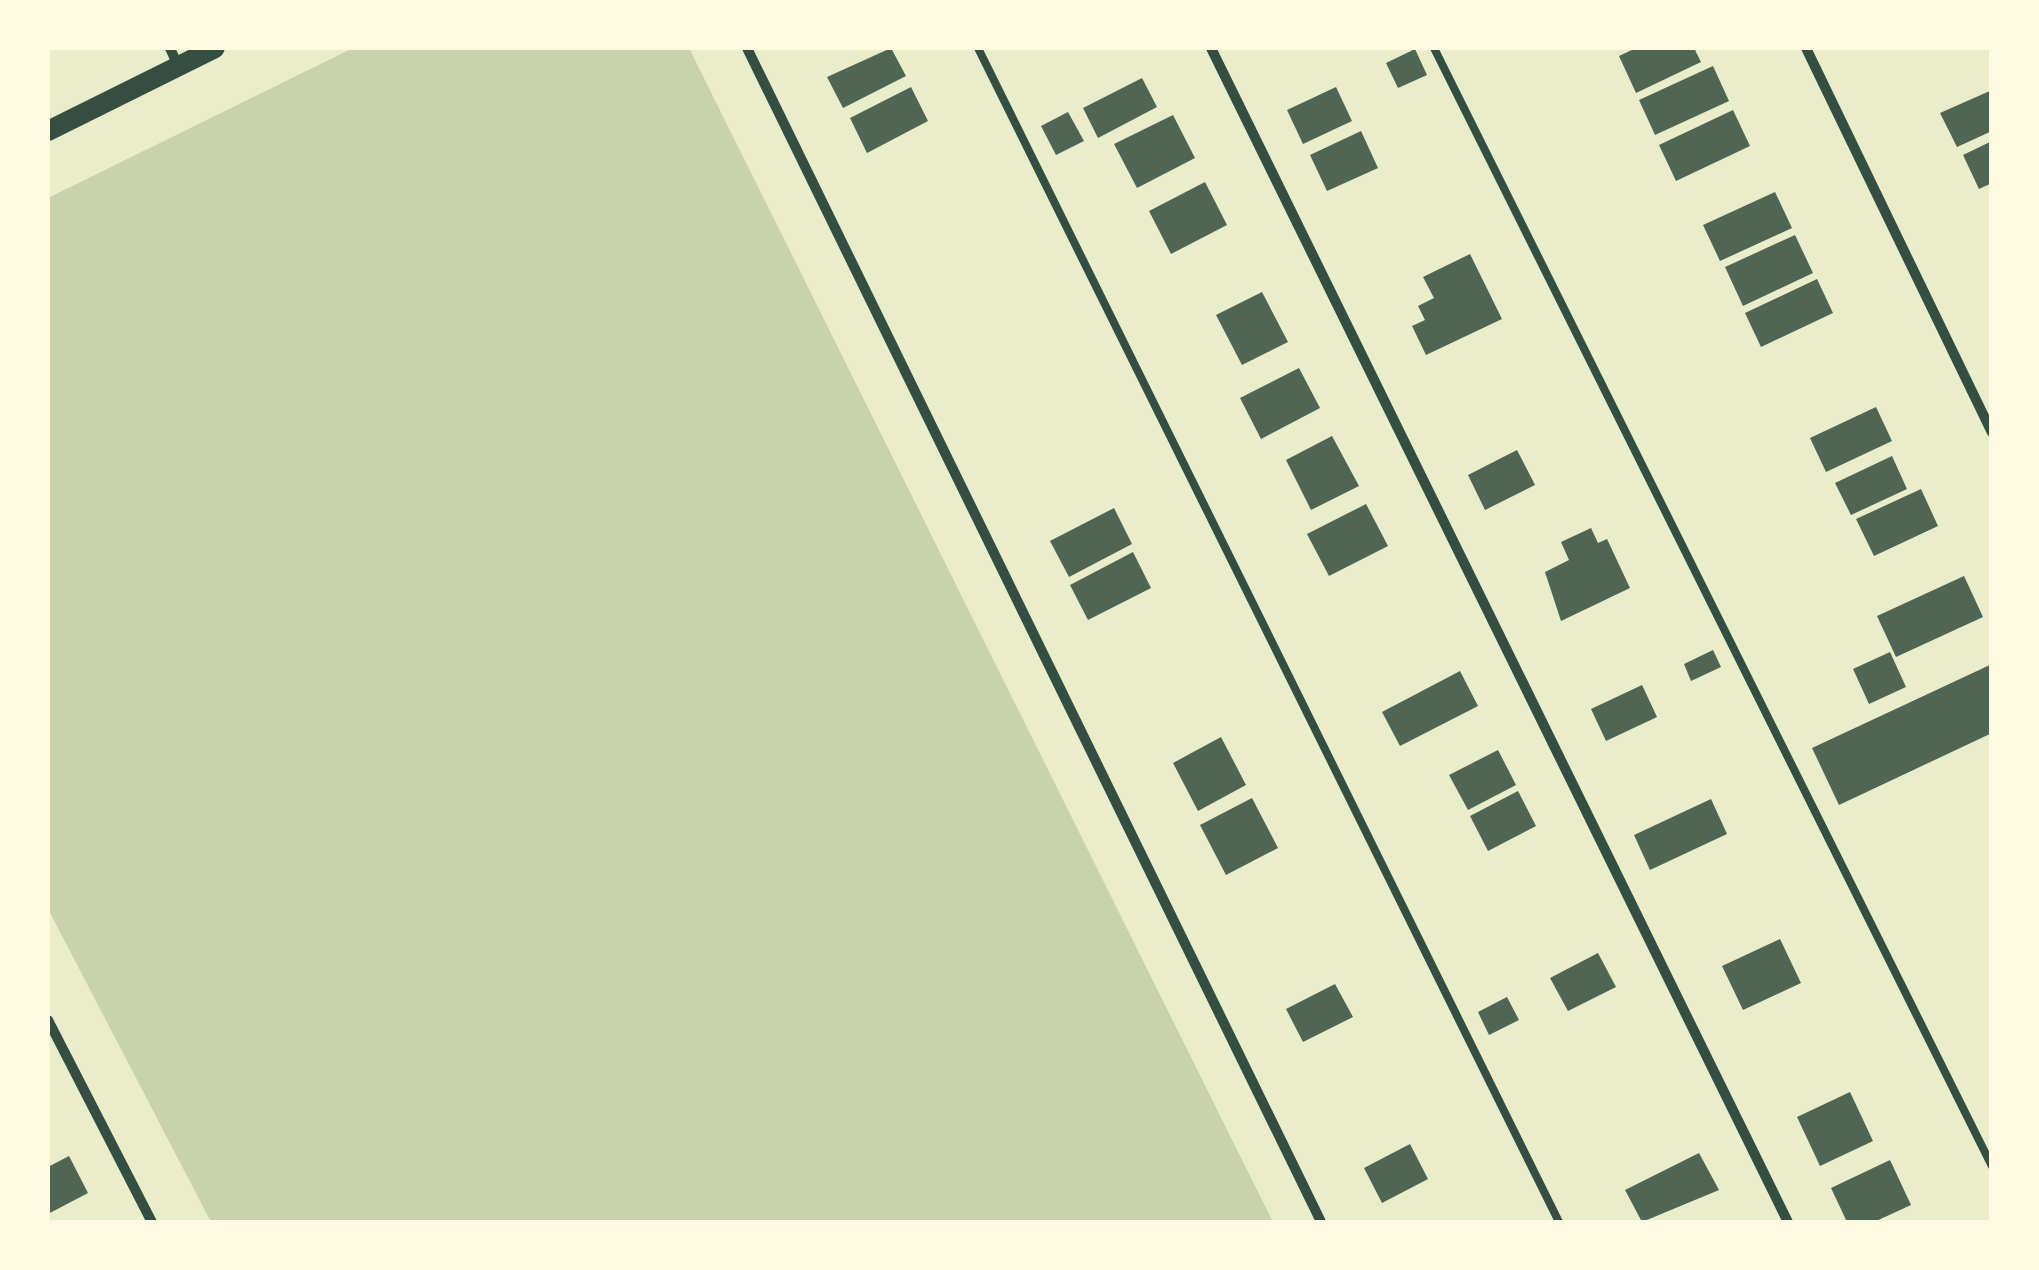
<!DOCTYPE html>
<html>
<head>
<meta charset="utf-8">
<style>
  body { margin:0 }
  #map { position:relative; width:2039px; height:1270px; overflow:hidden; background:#e9edc9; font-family:"DejaVu Sans",sans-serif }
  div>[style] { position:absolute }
  .green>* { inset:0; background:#cad2ad }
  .building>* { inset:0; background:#4f6655 }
  .service>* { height:8px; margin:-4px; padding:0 4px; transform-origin:4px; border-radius:4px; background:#344e41 }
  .minor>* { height:10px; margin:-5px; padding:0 5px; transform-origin:5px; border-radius:5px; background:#344e41 }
  .secondary>* { height:20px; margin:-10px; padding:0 10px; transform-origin:10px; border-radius:10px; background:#344e41 }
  span { translate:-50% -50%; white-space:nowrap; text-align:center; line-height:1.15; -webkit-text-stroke:10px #fefae0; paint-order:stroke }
  .frame { position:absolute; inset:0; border:50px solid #fefae0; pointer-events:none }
</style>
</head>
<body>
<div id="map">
  <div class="green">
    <div style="clip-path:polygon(353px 48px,689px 48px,1273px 1222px,211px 1222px,48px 909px,48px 198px)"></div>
  </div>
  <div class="building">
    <div style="clip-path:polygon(891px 48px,906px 76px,843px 108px,827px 77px)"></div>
    <div style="clip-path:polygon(1636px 48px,1694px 48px,1701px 62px,1636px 93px,1619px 56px)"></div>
    <div style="clip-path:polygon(1415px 49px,1427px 75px,1398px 88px,1386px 63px)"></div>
    <div style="clip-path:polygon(1713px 66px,1729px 101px,1655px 135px,1639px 100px)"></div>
    <div style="clip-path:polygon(1142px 78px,1157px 107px,1098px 138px,1083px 108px)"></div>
    <div style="clip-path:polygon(911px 87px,928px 121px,867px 153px,850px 118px)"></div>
    <div style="clip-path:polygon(1336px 87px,1352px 121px,1303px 144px,1287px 110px)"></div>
    <div style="clip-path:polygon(1992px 90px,1992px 131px,1957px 147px,1940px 113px)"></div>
    <div style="clip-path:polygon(1733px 110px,1750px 146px,1676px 181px,1659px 145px)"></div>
    <div style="clip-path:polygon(1068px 112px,1084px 141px,1056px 155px,1041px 126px)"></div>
    <div style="clip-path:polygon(1173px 115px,1195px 158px,1137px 188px,1114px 144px)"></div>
    <div style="clip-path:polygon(1361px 131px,1378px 168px,1327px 191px,1310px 155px)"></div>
    <div style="clip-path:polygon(1992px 141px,1992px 183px,1979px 189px,1963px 155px)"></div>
    <div style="clip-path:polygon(1205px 182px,1227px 225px,1171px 254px,1149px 211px)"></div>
    <div style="clip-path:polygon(1775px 192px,1792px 228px,1720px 261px,1703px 225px)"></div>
    <div style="clip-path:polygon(1795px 235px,1813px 273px,1743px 306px,1725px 267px)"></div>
    <div style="clip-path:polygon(1470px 254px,1502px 319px,1426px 355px,1412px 326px,1425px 320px,1418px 306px,1434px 298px,1423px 277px)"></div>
    <div style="clip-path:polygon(1817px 279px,1833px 313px,1761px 347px,1745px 313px)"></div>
    <div style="clip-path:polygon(1262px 292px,1288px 342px,1242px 365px,1216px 315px)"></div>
    <div style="clip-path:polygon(1299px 368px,1320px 408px,1261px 439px,1240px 398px)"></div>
    <div style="clip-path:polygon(1876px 407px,1892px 441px,1826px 472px,1810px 438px)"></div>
    <div style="clip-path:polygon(1332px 436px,1359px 486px,1311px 510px,1286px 460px)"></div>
    <div style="clip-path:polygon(1517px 450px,1535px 485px,1485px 510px,1468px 475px)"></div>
    <div style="clip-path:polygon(1892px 456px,1907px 489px,1851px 515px,1835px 483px)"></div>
    <div style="clip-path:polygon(1921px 489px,1938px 526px,1874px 556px,1856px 519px)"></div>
    <div style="clip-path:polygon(1366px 504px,1388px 546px,1329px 576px,1307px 534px)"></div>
    <div style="clip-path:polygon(1114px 508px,1132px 544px,1069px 577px,1050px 541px)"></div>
    <div style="clip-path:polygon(1591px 528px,1598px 543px,1607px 539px,1630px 588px,1561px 621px,1545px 572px,1569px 560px,1561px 542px)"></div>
    <div style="clip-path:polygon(1133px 552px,1151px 588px,1088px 620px,1070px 585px)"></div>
    <div style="clip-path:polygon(1964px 576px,1983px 617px,1896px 657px,1877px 616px)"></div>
    <div style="clip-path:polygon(1713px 650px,1721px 667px,1691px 681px,1684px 664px)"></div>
    <div style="clip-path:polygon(1890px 652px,1906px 687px,1869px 704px,1853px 669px)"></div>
    <div style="clip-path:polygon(1992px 664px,1992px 733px,1839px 805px,1812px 748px)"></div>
    <div style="clip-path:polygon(1460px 671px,1478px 706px,1400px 746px,1382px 712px)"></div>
    <div style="clip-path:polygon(1642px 685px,1657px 717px,1606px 741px,1591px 709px)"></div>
    <div style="clip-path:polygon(1221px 737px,1246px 785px,1198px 811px,1173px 763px)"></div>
    <div style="clip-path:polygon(1498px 750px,1516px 785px,1468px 810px,1449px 775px)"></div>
    <div style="clip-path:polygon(1518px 791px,1536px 826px,1488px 851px,1470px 816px)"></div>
    <div style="clip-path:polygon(1252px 798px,1278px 848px,1226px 875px,1200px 825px)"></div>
    <div style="clip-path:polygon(1711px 799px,1727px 834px,1650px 870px,1634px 835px)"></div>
    <div style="clip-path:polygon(1780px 939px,1801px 983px,1743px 1010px,1722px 966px)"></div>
    <div style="clip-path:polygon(1598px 953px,1616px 987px,1568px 1011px,1550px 978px)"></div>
    <div style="clip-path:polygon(1335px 984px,1353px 1017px,1303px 1042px,1286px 1009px)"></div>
    <div style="clip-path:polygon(1507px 997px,1519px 1020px,1489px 1035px,1478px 1012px)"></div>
    <div style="clip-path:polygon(1850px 1092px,1873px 1141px,1820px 1166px,1797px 1117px)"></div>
    <div style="clip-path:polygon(1410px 1144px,1428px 1179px,1382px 1203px,1364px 1168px)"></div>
    <div style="clip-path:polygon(1699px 1153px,1719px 1190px,1642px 1222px,1625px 1190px)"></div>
    <div style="clip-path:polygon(69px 1156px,88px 1193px,48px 1214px,48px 1167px)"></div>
    <div style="clip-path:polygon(1890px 1160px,1911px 1205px,1874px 1222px,1847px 1222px,1831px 1188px)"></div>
  </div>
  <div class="service">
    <div style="left:978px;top:48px;width:1310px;rotate:63.67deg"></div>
    <div style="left:1434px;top:48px;width:1250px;rotate:63.48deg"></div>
  </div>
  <div class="minor">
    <div style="left:170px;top:48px;width:20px;rotate:66deg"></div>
    <div style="left:747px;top:48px;width:1307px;rotate:63.94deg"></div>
    <div style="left:1211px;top:48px;width:1308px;rotate:63.83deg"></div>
    <div style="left:1806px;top:48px;width:427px;rotate:64.2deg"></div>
    <div style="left:48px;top:1020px;width:227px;rotate:62.8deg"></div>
  </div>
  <div class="secondary">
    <div style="left:48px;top:131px;width:186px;rotate:-26.4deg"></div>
  </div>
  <div class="frame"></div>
</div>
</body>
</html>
